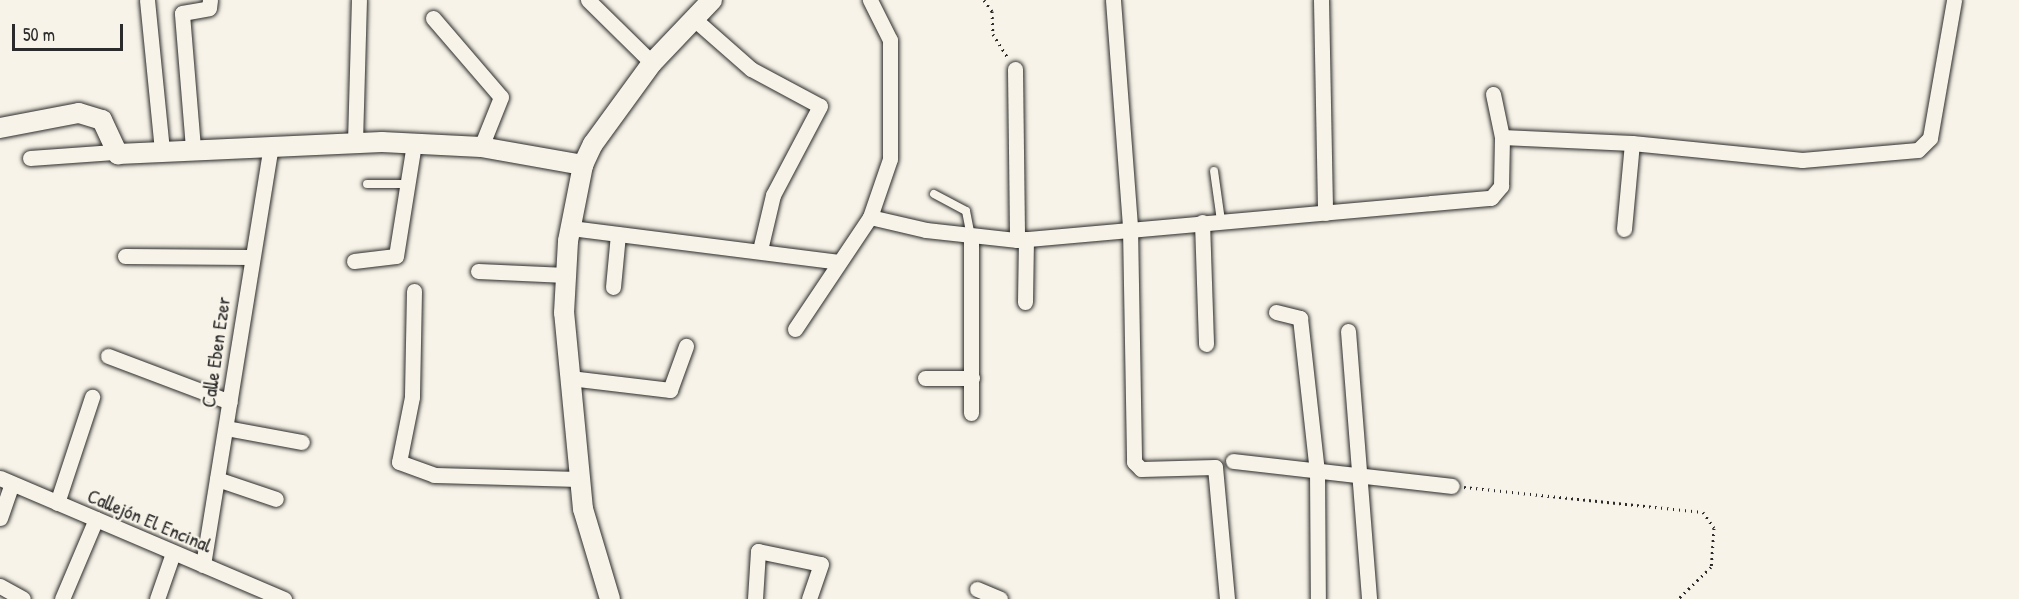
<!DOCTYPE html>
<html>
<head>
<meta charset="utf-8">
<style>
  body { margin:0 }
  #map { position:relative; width:2019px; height:599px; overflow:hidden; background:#f7f3e8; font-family:"Patrick Hand",sans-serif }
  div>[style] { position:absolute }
  .path>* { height:3px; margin-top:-1.5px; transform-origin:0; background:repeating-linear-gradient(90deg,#2b2b2b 0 1.5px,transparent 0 6px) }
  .roads { filter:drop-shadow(0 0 2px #2b2b2b) drop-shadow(0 0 2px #2b2b2b) }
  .service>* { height:8px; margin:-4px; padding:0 4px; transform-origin:4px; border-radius:4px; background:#f7f3e8 }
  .minor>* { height:15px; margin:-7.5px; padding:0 7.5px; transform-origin:7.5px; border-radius:7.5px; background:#f7f3e8 }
  .tertiary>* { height:20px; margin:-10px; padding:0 10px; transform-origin:10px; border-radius:10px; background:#f7f3e8 }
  span { translate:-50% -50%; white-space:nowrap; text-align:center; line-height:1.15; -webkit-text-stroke:4.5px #f7f3e8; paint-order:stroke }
  .street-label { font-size:20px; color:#2b2b2b }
  .scale { position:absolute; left:12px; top:24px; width:111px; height:27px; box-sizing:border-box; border:3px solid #2b2b2b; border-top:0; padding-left:8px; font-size:18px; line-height:21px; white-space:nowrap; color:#2b2b2b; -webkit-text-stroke:4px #f7f3e8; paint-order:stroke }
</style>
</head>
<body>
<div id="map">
  <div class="path">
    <div style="left:984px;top:0;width:14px;rotate:54deg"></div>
    <div style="left:992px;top:11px;width:23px;rotate:88deg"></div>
    <div style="left:993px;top:34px;width:28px;rotate:58deg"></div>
    <div style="left:1464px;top:487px;width:240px;rotate:6deg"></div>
    <div style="left:1703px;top:512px;width:19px;rotate:55deg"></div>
    <div style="left:1714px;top:528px;width:39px;rotate:94deg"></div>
    <div style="left:1711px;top:567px;width:46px;rotate:135.9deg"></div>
  </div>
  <div class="roads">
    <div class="service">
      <div style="left:1214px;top:171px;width:50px;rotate:82deg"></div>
      <div style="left:367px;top:184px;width:41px"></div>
      <div style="left:934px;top:194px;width:36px;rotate:28deg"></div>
      <div style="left:966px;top:211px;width:25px;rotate:79deg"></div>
    </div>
    <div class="minor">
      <div style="left:147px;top:0;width:151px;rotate:84.3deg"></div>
      <div style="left:588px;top:0;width:90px;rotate:44.5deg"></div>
      <div style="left:1113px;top:0;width:228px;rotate:85.7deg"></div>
      <div style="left:1130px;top:227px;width:235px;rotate:89deg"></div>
      <div style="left:1134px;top:462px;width:10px;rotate:45deg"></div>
      <div style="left:1141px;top:469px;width:74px;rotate:-1.5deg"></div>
      <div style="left:1215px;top:467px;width:133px;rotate:84.8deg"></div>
      <div style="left:1321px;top:0;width:213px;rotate:88.9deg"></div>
      <div style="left:433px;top:18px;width:104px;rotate:49.3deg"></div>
      <div style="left:501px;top:97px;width:54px;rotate:111.8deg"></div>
      <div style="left:693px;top:18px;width:77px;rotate:41.3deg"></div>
      <div style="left:751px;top:69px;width:78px;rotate:28.2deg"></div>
      <div style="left:820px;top:106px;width:101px;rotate:117.8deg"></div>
      <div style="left:773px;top:195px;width:57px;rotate:103.3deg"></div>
      <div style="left:1015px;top:69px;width:171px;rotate:89.3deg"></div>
      <div style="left:1502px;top:137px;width:130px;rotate:2.6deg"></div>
      <div style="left:1632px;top:143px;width:171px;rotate:5.7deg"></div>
      <div style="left:1802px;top:160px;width:116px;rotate:-4.9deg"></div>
      <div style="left:1918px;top:150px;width:17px;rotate:-45deg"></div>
      <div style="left:1930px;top:138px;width:140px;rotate:-80.1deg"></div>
      <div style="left:355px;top:142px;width:142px;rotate:-88.4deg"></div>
      <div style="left:193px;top:148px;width:135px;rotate:-94.7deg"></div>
      <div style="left:182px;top:13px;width:27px;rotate:-10deg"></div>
      <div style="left:209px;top:8px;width:8px;rotate:-83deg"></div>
      <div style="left:30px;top:158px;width:84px;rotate:-4.1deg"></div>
      <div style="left:870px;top:217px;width:57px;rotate:13.1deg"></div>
      <div style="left:926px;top:230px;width:92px;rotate:6.3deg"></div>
      <div style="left:1017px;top:240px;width:476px;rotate:-5.1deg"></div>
      <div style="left:1491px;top:198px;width:16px;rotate:-50deg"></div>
      <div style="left:1501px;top:186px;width:49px;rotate:-88.8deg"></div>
      <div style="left:1502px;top:137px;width:44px;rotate:-101.8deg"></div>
      <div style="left:1202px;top:222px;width:122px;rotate:88.1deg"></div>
      <div style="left:571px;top:228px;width:270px;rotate:7.2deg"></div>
      <div style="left:1624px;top:229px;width:86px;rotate:-84.7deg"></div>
      <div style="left:971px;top:237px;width:176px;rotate:90deg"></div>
      <div style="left:125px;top:256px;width:125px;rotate:0.5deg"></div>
      <div style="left:354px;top:261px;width:42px;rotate:-6.8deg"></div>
      <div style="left:396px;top:256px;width:114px;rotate:-80.9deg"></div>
      <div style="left:478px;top:271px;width:88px;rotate:2.6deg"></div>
      <div style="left:613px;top:287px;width:53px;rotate:-84.6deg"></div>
      <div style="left:414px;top:291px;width:106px;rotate:91.1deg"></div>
      <div style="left:412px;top:397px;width:66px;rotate:101.3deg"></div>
      <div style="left:399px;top:462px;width:37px;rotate:20deg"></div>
      <div style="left:434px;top:475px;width:146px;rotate:1.6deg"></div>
      <div style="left:1025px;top:302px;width:63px;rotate:-89.1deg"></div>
      <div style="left:1276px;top:312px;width:25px;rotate:14deg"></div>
      <div style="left:1300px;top:318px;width:154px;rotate:83.7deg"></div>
      <div style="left:1317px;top:471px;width:128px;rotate:89.6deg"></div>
      <div style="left:795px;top:329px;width:135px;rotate:-56.2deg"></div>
      <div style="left:870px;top:217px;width:61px;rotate:-71deg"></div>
      <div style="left:890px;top:159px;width:119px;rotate:-90deg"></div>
      <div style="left:890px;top:40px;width:45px;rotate:-116.6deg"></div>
      <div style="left:1348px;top:331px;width:269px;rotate:85.5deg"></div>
      <div style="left:108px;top:356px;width:130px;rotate:20.7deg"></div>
      <div style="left:570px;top:378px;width:101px;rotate:6.8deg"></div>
      <div style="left:670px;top:390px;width:47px;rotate:-70deg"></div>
      <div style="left:925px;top:378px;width:47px"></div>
      <div style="left:226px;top:428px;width:77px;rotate:10.4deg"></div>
      <div style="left:1233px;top:461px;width:220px;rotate:6.5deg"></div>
      <div style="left:0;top:478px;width:309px;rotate:23.1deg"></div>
      <div style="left:217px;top:479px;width:62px;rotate:18.7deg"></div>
      <div style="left:57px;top:503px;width:112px;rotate:-71.7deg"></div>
      <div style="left:0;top:518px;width:36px;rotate:-71deg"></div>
      <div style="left:203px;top:565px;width:425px;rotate:-80.8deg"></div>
      <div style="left:0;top:586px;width:26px;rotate:29deg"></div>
      <div style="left:977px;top:589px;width:25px;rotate:23deg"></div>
      <div style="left:62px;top:599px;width:87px;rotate:-67deg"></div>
      <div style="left:157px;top:599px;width:49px;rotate:-70.8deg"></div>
      <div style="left:755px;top:599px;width:48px;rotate:-86.4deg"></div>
      <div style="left:758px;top:551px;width:64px;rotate:11.7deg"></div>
      <div style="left:821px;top:564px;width:37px;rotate:109deg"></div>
    </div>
    <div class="tertiary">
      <div style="left:0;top:128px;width:80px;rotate:-10.8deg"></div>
      <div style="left:79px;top:113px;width:24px;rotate:17deg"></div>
      <div style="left:102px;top:120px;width:38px;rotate:65deg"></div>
      <div style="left:118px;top:154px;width:264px;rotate:-2.6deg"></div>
      <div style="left:382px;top:142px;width:99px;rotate:2.9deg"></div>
      <div style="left:481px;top:147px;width:104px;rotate:10deg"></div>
      <div style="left:610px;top:599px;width:94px;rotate:-106.7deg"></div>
      <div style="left:583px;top:509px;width:197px;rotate:-95.5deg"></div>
      <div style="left:564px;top:313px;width:72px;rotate:-86.8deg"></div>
      <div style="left:568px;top:241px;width:77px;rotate:-78.8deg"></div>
      <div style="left:583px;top:165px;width:23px;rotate:-65deg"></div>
      <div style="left:593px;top:144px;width:100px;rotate:-53.9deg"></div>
      <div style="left:652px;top:63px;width:87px;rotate:-46.4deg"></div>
    </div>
  </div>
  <div class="street-label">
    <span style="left:215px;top:352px;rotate:-82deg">Calle Eben Ezer</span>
    <span style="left:150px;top:520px;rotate:23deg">Callejón El Encinal</span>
  </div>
  <div class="scale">50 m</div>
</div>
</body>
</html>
